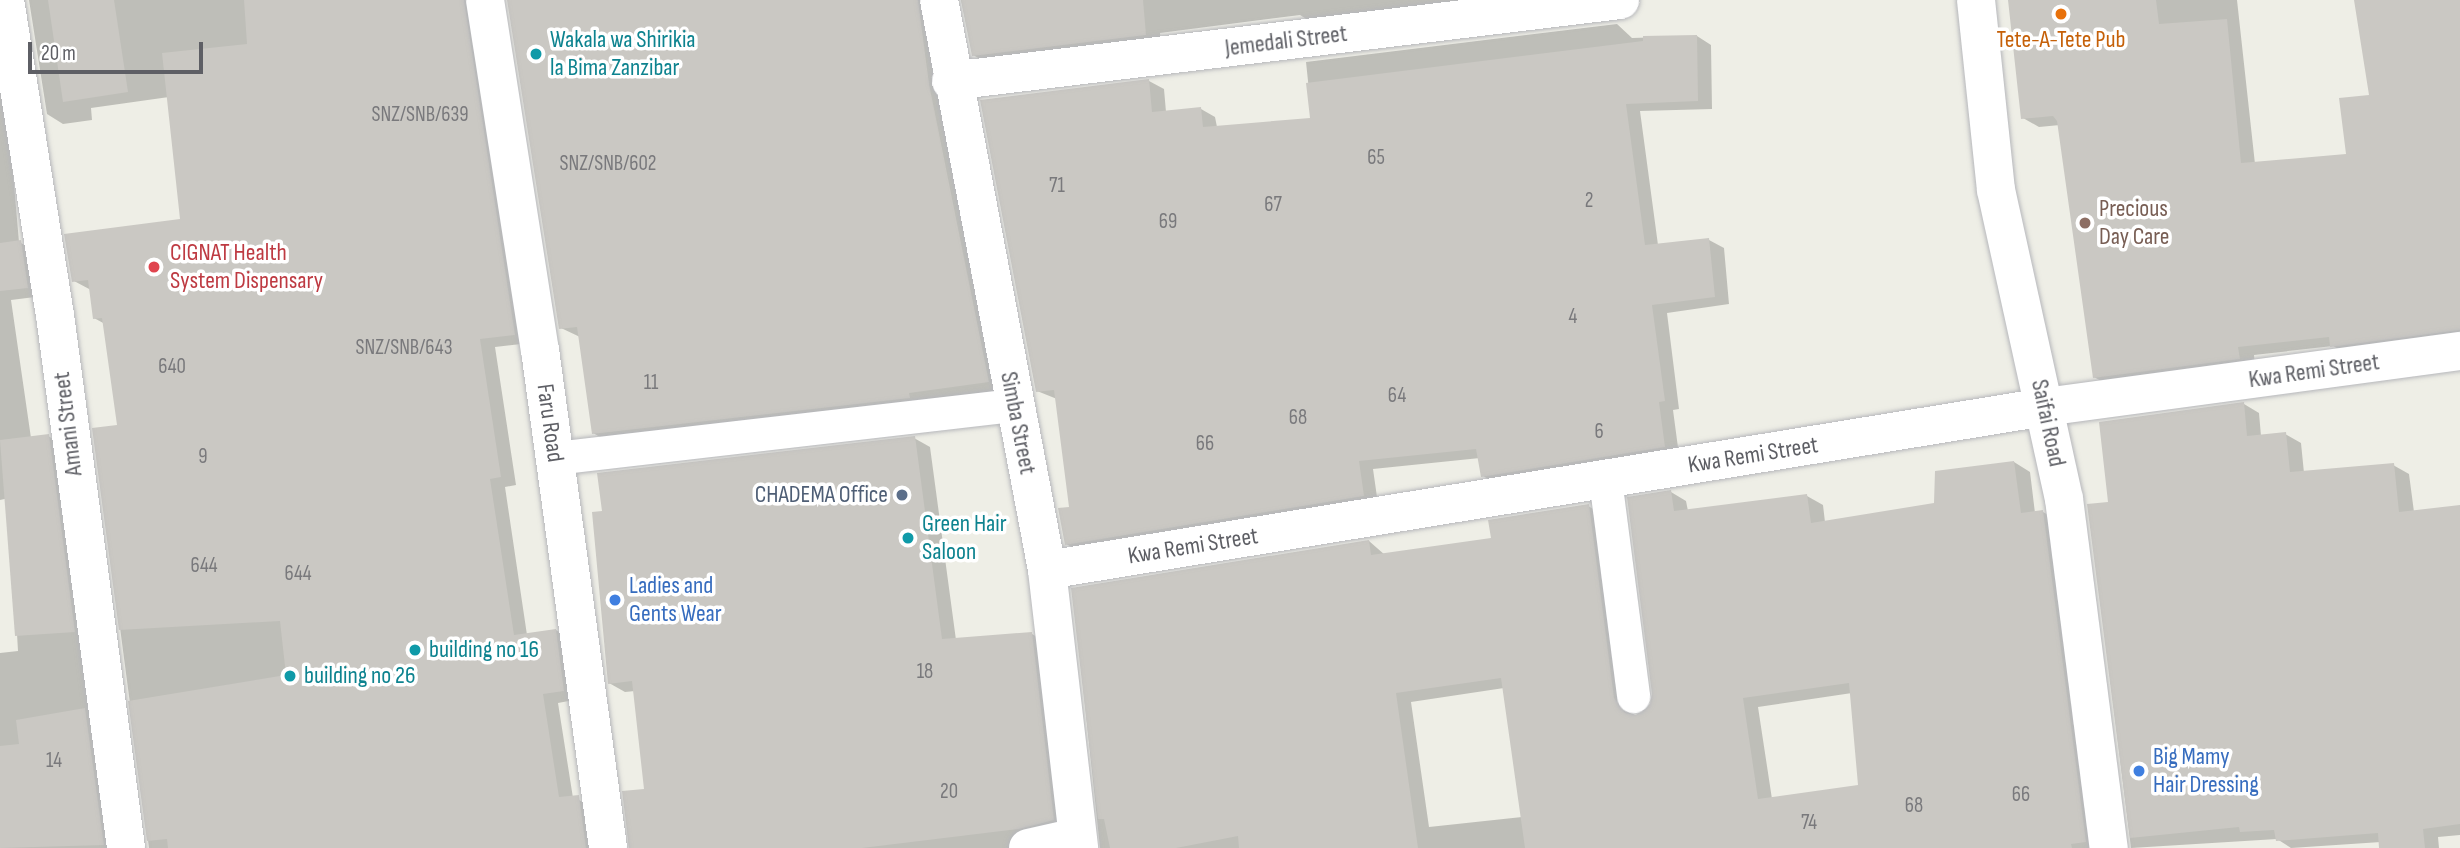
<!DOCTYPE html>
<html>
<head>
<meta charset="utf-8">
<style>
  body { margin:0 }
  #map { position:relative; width:2460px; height:848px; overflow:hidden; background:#eeeee6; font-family:"Sofia Sans Condensed",sans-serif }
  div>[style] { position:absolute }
  .shadow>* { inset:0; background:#0003 }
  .building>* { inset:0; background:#cac8c3 }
  .roads { filter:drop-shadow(0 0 2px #b6b7bb) drop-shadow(0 0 2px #b6b7bb) }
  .service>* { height:33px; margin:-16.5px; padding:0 16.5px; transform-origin:16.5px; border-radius:16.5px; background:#fff }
  .minor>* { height:38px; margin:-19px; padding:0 19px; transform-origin:19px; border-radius:19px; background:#fff }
  .dots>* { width:19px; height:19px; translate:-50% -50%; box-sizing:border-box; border:4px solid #fff; border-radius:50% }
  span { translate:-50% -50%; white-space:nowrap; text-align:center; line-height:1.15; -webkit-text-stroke:7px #fff; paint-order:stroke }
  .number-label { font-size:21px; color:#79797c }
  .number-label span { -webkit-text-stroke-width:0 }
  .culture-label { font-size:24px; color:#0d838f }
  .left { translate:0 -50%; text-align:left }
  .food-label { font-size:24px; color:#c56008 }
  .street-label { font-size:24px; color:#5e5f65 }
  .education-label { font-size:24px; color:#785e54 }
  .health-label { font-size:24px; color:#be3a42 }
  .service-label { font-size:24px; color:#4e5e75 }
  .right { translate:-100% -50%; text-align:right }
  .shop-label { font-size:24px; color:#366cbe }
  .scale { position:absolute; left:28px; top:42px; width:175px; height:32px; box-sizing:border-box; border:4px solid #5e5f65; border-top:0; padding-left:9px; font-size:21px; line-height:24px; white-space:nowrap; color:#5e5f65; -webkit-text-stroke:5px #fff; paint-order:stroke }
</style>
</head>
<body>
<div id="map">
  <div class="shadow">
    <div style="clip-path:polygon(29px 0,481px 0,530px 343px,495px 347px,516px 485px,505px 487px,527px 635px,556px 630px,571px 639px,579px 699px,558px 703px,573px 798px,594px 806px,602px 848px,149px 848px,94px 430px,119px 427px,105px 324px,94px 318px,91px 290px,74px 281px,182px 221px,169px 97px,91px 108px,92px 120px,63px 124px,47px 114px)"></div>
    <div style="clip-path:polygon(509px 0,935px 0,1004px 390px,609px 442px,593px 433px,580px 337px,561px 328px)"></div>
    <div style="clip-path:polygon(961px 0,1521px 0,1316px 25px,1300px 15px,1160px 33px,1161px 44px,989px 64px,973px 55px)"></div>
    <div style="clip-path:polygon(2009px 0,2237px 0,2255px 164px,2348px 156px,2371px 96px,2356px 0,2460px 0,2460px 339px,2347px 354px,2333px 346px,2254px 355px,2255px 367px,2110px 386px,2094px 377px,2060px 125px,2039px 127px,2023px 118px)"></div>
    <div style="clip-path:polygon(0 22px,19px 242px,36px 251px,43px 296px,11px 300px,31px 438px,48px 436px,64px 445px,118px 848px,0 848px,0 653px,18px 651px,9px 498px,0 500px)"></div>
    <div style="clip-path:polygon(1617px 24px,1632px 38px,1697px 36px,1711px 45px,1712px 109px,1640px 111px,1658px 245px,1709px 240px,1724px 248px,1729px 304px,1667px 313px,1679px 409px,1673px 410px,1679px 455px,1497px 484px,1483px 476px,1480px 458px,1373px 469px,1378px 504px,1081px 552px,1066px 544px,1071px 509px,1057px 399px,1037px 391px,1149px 81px,1164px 89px,1166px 112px,1201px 109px,1215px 117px,1217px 127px,1312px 119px,1306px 62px)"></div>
    <div style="clip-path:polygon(2244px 404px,2259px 413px,2261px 436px,2285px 434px,2301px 443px,2304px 473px,2393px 465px,2409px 474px,2414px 512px,2460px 507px,2460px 835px,2438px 837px,2439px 848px,2381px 848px,2381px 842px,2291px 848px,2277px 839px,2131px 848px,2089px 506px,2110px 503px)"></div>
    <div style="clip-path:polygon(914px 438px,930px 447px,956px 640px,1032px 634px,1047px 643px,1069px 828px,1026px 848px,629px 848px,624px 793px,646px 790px,635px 691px,625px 692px,609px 683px)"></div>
    <div style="clip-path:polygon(evenodd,2014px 462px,2030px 472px,2035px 513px,2043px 512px,2059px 521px,2101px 848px,1100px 848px,1073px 590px,1369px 541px,1385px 555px,1493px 539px,1588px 506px,1604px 515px,1629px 709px,1635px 716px,1652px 705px,1671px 492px,1686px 501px,1688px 511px,1807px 496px,1823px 505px,1825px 522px,1936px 505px,2014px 462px,1504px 688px,1522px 817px,1429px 827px,1411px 702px,1504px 688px,2014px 462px,1852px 693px,1860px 787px,1772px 799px,1758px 707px,1852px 693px)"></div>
  </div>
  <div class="building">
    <div style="clip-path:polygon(48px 0,114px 0,128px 92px,63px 102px)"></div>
    <div style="clip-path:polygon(244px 0,464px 0,515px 335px,480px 339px,501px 477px,490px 479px,514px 635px,556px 629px,564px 691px,543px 694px,559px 797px,579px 795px,586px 848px,168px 848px,167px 839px,147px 841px,128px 701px,286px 675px,280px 621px,119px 630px,92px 428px,117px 425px,102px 318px,93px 319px,88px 280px,72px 282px,64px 234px,180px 219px,162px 53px,247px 44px)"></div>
    <div style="clip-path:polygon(507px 0,918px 0,929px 84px,989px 382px,909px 393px,910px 398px,592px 434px,577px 327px,559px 329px)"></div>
    <div style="clip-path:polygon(961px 0,1143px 0,1146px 35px,972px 56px)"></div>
    <div style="clip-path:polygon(2008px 0,2156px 0,2159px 24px,2227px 19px,2241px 163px,2346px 154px,2339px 98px,2369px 95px,2354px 0,2460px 0,2460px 330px,2330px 347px,2329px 337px,2238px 347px,2240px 359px,2093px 378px,2057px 121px,2053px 116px,2021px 119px)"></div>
    <div style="clip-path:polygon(1697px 35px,1698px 101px,1626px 104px,1645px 245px,1709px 238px,1715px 297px,1652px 305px,1665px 401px,1659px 402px,1665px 447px,1481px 477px,1476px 449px,1359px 461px,1364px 496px,1065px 545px,1058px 508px,1069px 507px,1054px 390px,1036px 392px,980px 100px,1149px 79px,1152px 112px,1201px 107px,1203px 127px,1310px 118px,1306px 83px,1643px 41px,1643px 36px)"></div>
    <div style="clip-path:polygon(21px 240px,28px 288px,0 291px,0 243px)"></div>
    <div style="clip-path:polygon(2244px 402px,2247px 436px,2286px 432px,2290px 472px,2394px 463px,2399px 512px,2460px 505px,2460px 824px,2423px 829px,2425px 848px,2379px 848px,2378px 833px,2276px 841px,2274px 830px,2240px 832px,2239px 827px,2130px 838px,2087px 504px,2108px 502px,2099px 422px)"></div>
    <div style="clip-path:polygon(49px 434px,75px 632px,15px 636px,0 440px)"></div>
    <div style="clip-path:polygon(915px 436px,942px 639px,1032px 632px,1054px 820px,1019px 829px,862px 848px,629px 848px,622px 791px,644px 789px,632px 681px,608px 684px,592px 512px,602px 511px,597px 473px)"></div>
    <div style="clip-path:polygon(evenodd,2014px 461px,2021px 513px,2043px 510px,2086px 842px,2071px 844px,2072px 848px,1525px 848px,1501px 678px,1396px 693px,1418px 848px,1239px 848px,1238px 836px,1176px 848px,1110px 848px,1104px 819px,1098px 819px,1071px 588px,1369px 540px,1371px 555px,1491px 538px,1488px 520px,1589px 504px,1614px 698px,1625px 713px,1636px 715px,1650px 704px,1652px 694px,1627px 497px,1671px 490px,1674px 511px,1807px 494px,1811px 523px,1934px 503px,1935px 471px,2014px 461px,1849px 683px,1858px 785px,1758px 799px,1743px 698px,1849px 683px)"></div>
    <div style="clip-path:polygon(85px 708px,104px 845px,0 848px,0 746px,19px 744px,16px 720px)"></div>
  </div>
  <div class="roads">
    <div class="service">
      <div style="left:555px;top:458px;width:463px;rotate:-6.6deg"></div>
      <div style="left:1605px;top:479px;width:219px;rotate:82.6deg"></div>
    </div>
    <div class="minor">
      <div style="left:5px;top:0;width:319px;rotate:81deg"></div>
      <div style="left:55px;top:315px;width:538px;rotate:82.41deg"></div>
      <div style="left:485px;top:0;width:354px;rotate:81.1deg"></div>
      <div style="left:540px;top:350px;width:503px;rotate:82.22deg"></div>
      <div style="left:939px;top:0;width:580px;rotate:79.27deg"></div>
      <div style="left:1047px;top:570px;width:280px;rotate:83.4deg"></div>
      <div style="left:1976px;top:0;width:191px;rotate:84deg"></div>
      <div style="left:1996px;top:190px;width:316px;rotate:77.6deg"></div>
      <div style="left:2064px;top:499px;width:352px;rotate:82.7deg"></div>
      <div style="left:951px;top:81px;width:674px;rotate:-6.9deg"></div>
      <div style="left:1047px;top:570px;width:1011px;rotate:-9.28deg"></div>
      <div style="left:2045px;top:407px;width:419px;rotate:-7.7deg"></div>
      <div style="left:1028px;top:848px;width:50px;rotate:-12.7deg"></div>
    </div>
  </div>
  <div class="dots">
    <div style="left:2061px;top:14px;background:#e8710a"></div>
    <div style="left:536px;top:54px;background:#0f9aa8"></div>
    <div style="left:2085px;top:223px;background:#8d6e63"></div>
    <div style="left:154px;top:267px;background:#e0444e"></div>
    <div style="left:902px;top:495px;background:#5c6f8a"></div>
    <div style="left:908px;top:538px;background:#0f9aa8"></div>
    <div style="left:615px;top:600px;background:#3f7fe0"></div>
    <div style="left:415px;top:650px;background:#0f9aa8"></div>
    <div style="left:290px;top:676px;background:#0f9aa8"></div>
    <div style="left:2139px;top:771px;background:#3f7fe0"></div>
  </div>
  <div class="number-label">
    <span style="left:420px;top:115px">SNZ/SNB/639</span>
    <span style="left:1376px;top:158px">65</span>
    <span style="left:608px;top:164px">SNZ/SNB/602</span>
    <span style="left:1057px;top:186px">71</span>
    <span style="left:1589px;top:201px">2</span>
    <span style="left:1273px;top:205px">67</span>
    <span style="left:1168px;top:222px">69</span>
    <span style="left:1573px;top:317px">4</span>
    <span style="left:404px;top:348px">SNZ/SNB/643</span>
    <span style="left:172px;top:367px">640</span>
    <span style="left:651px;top:383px">11</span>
    <span style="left:1397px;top:396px">64</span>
    <span style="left:1298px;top:418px">68</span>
    <span style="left:1599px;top:432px">6</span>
    <span style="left:1205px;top:444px">66</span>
    <span style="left:203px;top:457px">9</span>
    <span style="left:204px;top:566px">644</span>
    <span style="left:298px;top:574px">644</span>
    <span style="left:925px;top:672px">18</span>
    <span style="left:54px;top:761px">14</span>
    <span style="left:949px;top:792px">20</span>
    <span style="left:2021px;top:795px">66</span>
    <span style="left:1914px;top:806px">68</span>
    <span style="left:1809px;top:823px">74</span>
  </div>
  <div class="culture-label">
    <span class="left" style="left:550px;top:54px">Wakala wa Shirikia<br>la Bima Zanzibar</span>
    <span class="left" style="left:922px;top:538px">Green Hair<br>Saloon</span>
    <span class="left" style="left:429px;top:650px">building no 16</span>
    <span class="left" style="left:304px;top:676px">building no 26</span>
  </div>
  <div class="food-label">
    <span style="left:2061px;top:40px">Tete-A-Tete Pub</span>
  </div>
  <div class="street-label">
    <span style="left:1286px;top:41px;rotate:-7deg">Jemedali Street</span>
    <span style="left:2314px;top:371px;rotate:-8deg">Kwa Remi Street</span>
    <span style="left:550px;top:423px;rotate:82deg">Faru Road</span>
    <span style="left:1018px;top:423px;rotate:79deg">Simba Street</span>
    <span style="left:2048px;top:423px;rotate:78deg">Saifai Road</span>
    <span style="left:68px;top:424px;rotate:-97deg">Amani Street</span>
    <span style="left:1753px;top:455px;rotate:-9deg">Kwa Remi Street</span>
    <span style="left:1193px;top:546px;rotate:-9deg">Kwa Remi Street</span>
  </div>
  <div class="education-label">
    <span class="left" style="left:2099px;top:223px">Precious<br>Day Care</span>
  </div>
  <div class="health-label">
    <span class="left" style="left:170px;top:267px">CIGNAT Health<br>System Dispensary</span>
  </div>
  <div class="service-label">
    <span class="right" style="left:888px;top:495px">CHADEMA Office</span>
  </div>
  <div class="shop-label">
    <span class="left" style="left:629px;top:600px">Ladies and<br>Gents Wear</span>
    <span class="left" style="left:2153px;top:771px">Big Mamy<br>Hair Dressing</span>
  </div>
  <div class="scale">20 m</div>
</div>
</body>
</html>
